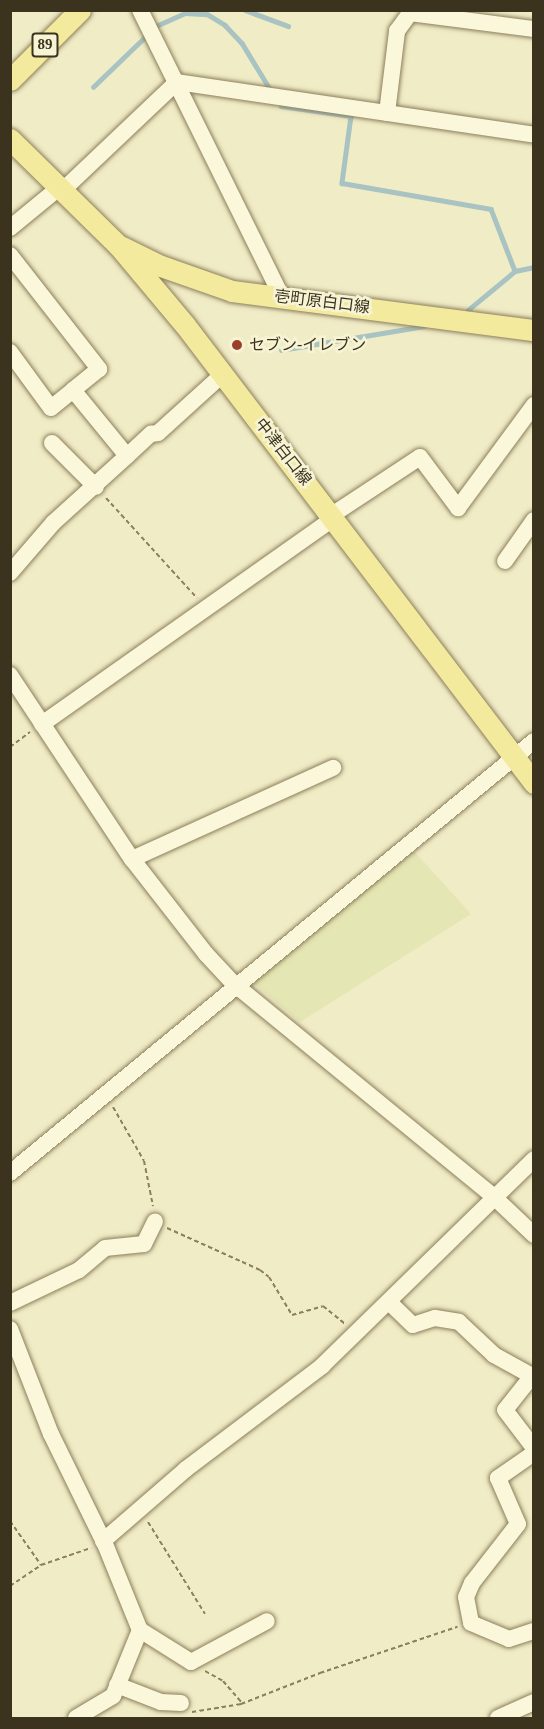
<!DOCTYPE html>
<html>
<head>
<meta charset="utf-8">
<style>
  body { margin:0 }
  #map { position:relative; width:544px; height:1729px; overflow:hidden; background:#f0ecc6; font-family:"Times New Roman","Noto Sans JP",serif }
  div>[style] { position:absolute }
  .farmland>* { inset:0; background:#e4e6b3 }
  .stream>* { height:4.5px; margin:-2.25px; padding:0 2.25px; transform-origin:2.25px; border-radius:2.25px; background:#a8c3c1 }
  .path>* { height:2px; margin-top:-1px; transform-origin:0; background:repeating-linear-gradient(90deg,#8c7f5b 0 4.5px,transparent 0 7.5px) }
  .roads { filter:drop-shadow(0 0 2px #8c7f5b) drop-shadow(0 0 2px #8c7f5b) }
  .minor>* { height:16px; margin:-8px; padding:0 8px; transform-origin:8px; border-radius:8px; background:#faf7da }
  .major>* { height:21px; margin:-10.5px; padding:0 10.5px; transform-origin:10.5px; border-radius:10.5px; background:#f3ea9e }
  .dots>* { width:16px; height:16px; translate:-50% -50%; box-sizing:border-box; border:3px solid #f7f4d6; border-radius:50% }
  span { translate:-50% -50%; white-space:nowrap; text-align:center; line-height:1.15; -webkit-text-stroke:5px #f7f4d6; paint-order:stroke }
  .shield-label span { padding:2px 4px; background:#f7f4d6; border:2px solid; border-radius:4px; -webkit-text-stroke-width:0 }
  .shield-label { font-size:15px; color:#3c331f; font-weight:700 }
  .street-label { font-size:16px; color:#3c331f }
  .poi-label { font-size:16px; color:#3c331f }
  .left { translate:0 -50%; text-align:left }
  .frame { position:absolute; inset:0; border:12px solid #3c331f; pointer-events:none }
</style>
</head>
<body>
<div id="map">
  <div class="farmland">
    <div style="clip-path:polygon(412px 849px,471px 914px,300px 1022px,251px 981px)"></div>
  </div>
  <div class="stream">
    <div style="left:245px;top:10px;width:46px;rotate:20.4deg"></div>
    <div style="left:156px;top:26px;width:32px;rotate:-24deg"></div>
    <div style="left:185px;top:13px;width:22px;rotate:3deg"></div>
    <div style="left:207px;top:14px;width:21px;rotate:31deg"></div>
    <div style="left:225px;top:25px;width:25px;rotate:47deg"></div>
    <div style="left:242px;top:43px;width:54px;rotate:58.7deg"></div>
    <div style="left:93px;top:87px;width:74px;rotate:-43.9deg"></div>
    <div style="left:281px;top:106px;width:71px;rotate:8.1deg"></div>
    <div style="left:351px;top:116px;width:68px;rotate:97.7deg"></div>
    <div style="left:342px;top:183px;width:151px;rotate:9.9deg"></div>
    <div style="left:491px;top:209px;width:66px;rotate:68.8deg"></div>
    <div style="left:468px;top:310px;width:61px;rotate:-39.7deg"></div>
    <div style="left:515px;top:271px;width:19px;rotate:-12deg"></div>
    <div style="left:281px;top:350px;width:145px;rotate:-9.5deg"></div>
  </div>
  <div class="path">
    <div style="left:106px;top:498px;width:135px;rotate:47.7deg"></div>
    <div style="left:10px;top:747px;width:25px;rotate:-37deg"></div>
    <div style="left:113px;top:1107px;width:62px;rotate:60.1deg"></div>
    <div style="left:144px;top:1161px;width:46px;rotate:78.7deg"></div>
    <div style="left:167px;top:1228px;width:102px;rotate:24.3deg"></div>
    <div style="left:260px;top:1270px;width:11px;rotate:38deg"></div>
    <div style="left:269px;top:1277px;width:44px;rotate:58.8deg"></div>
    <div style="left:292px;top:1315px;width:32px;rotate:-16deg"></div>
    <div style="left:323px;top:1306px;width:28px;rotate:39deg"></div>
    <div style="left:10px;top:1521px;width:54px;rotate:54.8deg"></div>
    <div style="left:148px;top:1522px;width:108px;rotate:58.2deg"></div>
    <div style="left:10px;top:1586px;width:37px;rotate:-34deg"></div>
    <div style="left:41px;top:1565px;width:53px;rotate:-18.8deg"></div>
    <div style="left:205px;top:1671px;width:21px;rotate:29deg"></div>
    <div style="left:223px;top:1681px;width:30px;rotate:49deg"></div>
    <div style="left:192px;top:1712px;width:50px;rotate:-9.3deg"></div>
    <div style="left:241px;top:1704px;width:85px;rotate:-21.4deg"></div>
    <div style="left:320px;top:1673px;width:145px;rotate:-18.6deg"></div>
  </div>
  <div class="roads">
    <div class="minor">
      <div style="left:140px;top:10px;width:320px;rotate:63.7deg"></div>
      <div style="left:410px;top:13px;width:125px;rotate:7.4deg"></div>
      <div style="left:177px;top:82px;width:361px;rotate:8.4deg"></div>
      <div style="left:387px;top:113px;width:83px;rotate:-83deg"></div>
      <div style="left:397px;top:31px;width:26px;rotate:-54deg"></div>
      <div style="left:63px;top:190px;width:157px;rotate:-43.5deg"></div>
      <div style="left:10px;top:228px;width:65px;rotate:-39.4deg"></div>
      <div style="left:10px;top:255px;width:145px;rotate:52deg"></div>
      <div style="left:99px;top:369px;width:33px;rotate:141deg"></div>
      <div style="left:10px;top:352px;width:69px;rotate:53.8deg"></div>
      <div style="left:51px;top:408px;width:28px;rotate:-39deg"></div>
      <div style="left:73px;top:390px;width:85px;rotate:50.7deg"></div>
      <div style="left:127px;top:456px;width:33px;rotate:-43deg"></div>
      <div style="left:151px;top:434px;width:7px;rotate:-8deg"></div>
      <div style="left:158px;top:433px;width:88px;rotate:-42.2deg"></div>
      <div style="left:52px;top:443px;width:62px;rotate:45deg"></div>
      <div style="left:332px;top:515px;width:105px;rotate:-33.4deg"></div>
      <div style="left:420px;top:457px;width:64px;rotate:53.3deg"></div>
      <div style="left:458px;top:508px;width:128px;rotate:-53.6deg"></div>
      <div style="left:505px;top:561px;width:50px;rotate:-54.7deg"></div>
      <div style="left:10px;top:573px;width:66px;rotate:-49.3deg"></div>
      <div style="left:53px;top:523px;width:100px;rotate:-42.2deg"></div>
      <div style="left:10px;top:675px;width:221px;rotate:56.5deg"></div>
      <div style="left:132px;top:859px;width:120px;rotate:52.1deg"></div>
      <div style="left:206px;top:954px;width:41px;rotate:47deg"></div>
      <div style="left:234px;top:984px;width:336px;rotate:39.3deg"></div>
      <div style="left:494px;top:1197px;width:55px;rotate:43.5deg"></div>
      <div style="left:42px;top:724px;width:357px;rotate:-35.2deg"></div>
      <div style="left:132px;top:859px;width:221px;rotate:-24.4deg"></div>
      <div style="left:10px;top:1173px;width:679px;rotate:-39.5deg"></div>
      <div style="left:389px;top:1302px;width:33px;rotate:44deg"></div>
      <div style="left:413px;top:1325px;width:23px;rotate:-18deg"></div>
      <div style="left:435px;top:1318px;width:24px;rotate:9deg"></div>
      <div style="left:459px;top:1322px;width:48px;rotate:43.3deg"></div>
      <div style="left:494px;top:1355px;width:46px;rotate:28.8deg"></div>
      <div style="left:10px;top:1303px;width:76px;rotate:-25.6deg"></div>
      <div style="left:79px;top:1270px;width:34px;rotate:-40deg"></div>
      <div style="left:105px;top:1248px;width:39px;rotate:-6deg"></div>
      <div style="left:144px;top:1244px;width:25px;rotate:-64deg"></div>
      <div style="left:10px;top:1329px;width:113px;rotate:68.7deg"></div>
      <div style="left:51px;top:1434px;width:123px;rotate:63.9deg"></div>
      <div style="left:105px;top:1544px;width:93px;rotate:67.9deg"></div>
      <div style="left:140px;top:1630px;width:71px;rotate:112.2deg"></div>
      <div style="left:113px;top:1696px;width:43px;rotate:149.3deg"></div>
      <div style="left:532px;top:1376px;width:43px;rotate:128.5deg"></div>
      <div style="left:505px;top:1410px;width:48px;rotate:52.7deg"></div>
      <div style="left:534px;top:1453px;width:44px;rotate:145.2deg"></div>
      <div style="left:498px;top:1478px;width:50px;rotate:66.5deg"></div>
      <div style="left:518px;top:1524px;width:75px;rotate:127.9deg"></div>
      <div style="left:472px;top:1583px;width:15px;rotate:113deg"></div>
      <div style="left:466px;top:1597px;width:26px;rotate:79deg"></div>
      <div style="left:471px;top:1623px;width:41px;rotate:22.8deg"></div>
      <div style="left:509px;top:1639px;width:26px;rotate:-18deg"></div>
      <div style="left:103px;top:1541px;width:110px;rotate:-40.9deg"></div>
      <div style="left:186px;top:1469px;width:171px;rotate:-37.1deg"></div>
      <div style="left:322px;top:1366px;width:296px;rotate:-44.3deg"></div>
      <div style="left:140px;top:1630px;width:60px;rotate:32.1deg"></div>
      <div style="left:191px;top:1662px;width:86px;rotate:-28.3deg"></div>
      <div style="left:117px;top:1685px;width:47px;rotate:21.1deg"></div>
      <div style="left:161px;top:1702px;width:20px;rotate:3deg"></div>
      <div style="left:498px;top:1718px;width:39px;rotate:-24deg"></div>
    </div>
    <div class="major">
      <div style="left:10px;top:80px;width:99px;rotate:-45deg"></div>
      <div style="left:10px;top:139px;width:151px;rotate:44.5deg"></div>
      <div style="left:118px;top:245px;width:104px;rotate:50.1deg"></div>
      <div style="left:185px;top:325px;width:576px;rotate:52.69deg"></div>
      <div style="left:122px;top:247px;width:43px;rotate:26deg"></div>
      <div style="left:161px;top:266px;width:75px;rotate:19.4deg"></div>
      <div style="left:232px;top:291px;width:305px;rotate:7.4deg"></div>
    </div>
  </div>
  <div class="dots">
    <div style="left:237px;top:345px;background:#9d4029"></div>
  </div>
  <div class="shield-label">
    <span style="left:45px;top:45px">89</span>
  </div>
  <div class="street-label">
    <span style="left:322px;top:302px;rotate:7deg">壱町原白口線</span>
    <span style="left:283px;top:452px;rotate:52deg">中津白口線</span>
  </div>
  <div class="poi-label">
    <span class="left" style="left:249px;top:345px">セブン-イレブン</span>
  </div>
  <div class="frame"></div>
</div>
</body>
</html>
